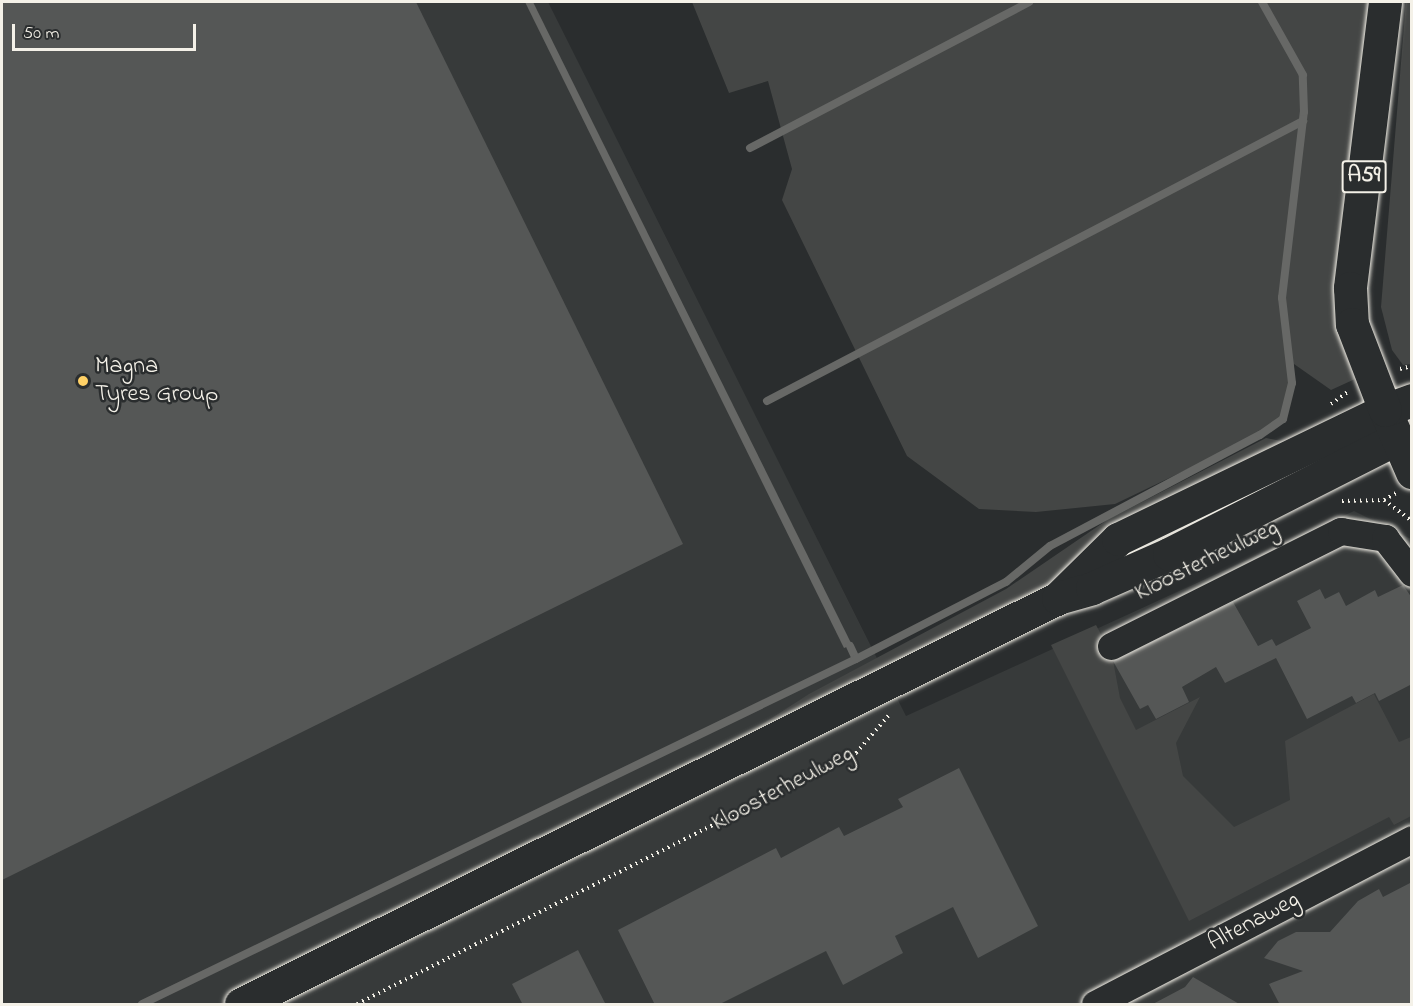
<!DOCTYPE html>
<html>
<head>
<meta charset="utf-8">
<style>
  body { margin:0 }
  #map { position:relative; width:1413px; height:1006px; overflow:hidden; background:#2a2d2e; font-family:"Indie Flower",sans-serif }
  div>[style] { position:absolute }
  .built>* { inset:0; background:#373a3a }
  .green>* { inset:0; background:#444645 }
  .water>* { inset:0; background:#676866 }
  .stream>* { height:8px; margin:-4px; padding:0 4px; transform-origin:4px; border-radius:4px; background:#676866 }
  .building>* { inset:0; background:#555756 }
  .path>* { height:4px; margin-top:-2px; transform-origin:0; background:repeating-linear-gradient(90deg,#f4f1e8 0 1.5px,transparent 0 6px) }
  .roads { filter:drop-shadow(0 0 2px #f4f1e8) drop-shadow(0 0 2px #f4f1e8) }
  .minor>* { height:27px; margin:-13.5px; padding:0 13.5px; transform-origin:13.5px; border-radius:13.5px; background:#2a2d2e }
  .tertiary>* { height:33px; margin:-16.5px; padding:0 16.5px; transform-origin:16.5px; border-radius:16.5px; background:#2a2d2e }
  .secondary>* { height:33px; margin:-16.5px; padding:0 16.5px; transform-origin:16.5px; border-radius:16.5px; background:#2a2d2e }
  .motorway>* { height:33px; margin:-16.5px; padding:0 16.5px; transform-origin:16.5px; border-radius:16.5px; background:#2a2d2e }
  .dots>* { width:16px; height:16px; translate:-50% -50%; box-sizing:border-box; border:3px solid #2a2d2e; border-radius:50% }
  span { translate:-50% -50%; white-space:nowrap; text-align:center; line-height:1.15; -webkit-text-stroke:5px #2a2d2e; paint-order:stroke }
  .shield-label span { padding:2px 4px; background:#2a2d2e; border:2px solid; border-radius:4px; -webkit-text-stroke-width:0 }
  .shield-label { font-size:22px; color:#f4f1e8; font-weight:700 }
  .poi-label { font-size:24px; color:#f4f1e8 }
  .left { translate:0 -50%; text-align:left }
  .street-label { font-size:24px; color:#f4f1e8 }
  .frame { position:absolute; inset:0; border:3px solid #f4f1e8; pointer-events:none }
  .scale { position:absolute; left:12px; top:24px; width:184px; height:27px; box-sizing:border-box; border:3px solid #f4f1e8; border-top:0; padding-left:8px; font-size:18px; line-height:21px; white-space:nowrap; color:#f4f1e8; -webkit-text-stroke:4px #2a2d2e; paint-order:stroke }
</style>
</head>
<body>
<div id="map">
  <div class="built">
    <div style="clip-path:polygon(2px 2px,548px 2px,906px 716px,1354px 511px,1411px 539px,1411px 1004px,2px 1004px)"></div>
  </div>
  <div class="green">
    <div style="clip-path:polygon(692px 2px,1369px 2px,1335px 274px,1339px 336px,1355px 379px,1331px 390px,1294px 364px,1286px 422px,1115px 504px,1036px 512px,979px 509px,907px 456px,782px 200px,792px 169px,768px 81px,729px 93px)"></div>
    <div style="clip-path:polygon(1406px 2px,1412px 2px,1412px 364px,1403px 365px,1392px 350px,1381px 307px)"></div>
    <div style="clip-path:polygon(1266px 438px,1291px 443px,1035px 600px,744px 736px,809px 694px,1006px 589px,1107px 520px)"></div>
    <div style="clip-path:polygon(1096px 625px,1112px 655px,1120px 698px,1136px 730px,1200px 697px,1176px 743px,1183px 776px,1234px 827px,1290px 800px,1285px 741px,1374px 694px,1399px 742px,1411px 737px,1411px 816px,1394px 825px,1389px 817px,1189px 921px,1051px 645px)"></div>
  </div>
  <div class="water">
    <div style="clip-path:polygon(525px 2px,533px 2px,852px 645px,844px 648px)"></div>
  </div>
  <div class="stream">
    <div style="left:750px;top:148px;width:315px;rotate:-27.6deg"></div>
    <div style="left:767px;top:401px;width:605px;rotate:-27.58deg"></div>
    <div style="left:850px;top:646px;width:14px;rotate:65deg"></div>
    <div style="left:142px;top:1004px;width:793px;rotate:-25.79deg"></div>
    <div style="left:856px;top:659px;width:169px;rotate:-27.2deg"></div>
    <div style="left:1006px;top:582px;width:57px;rotate:-39.3deg"></div>
    <div style="left:1050px;top:546px;width:238px;rotate:-27.9deg"></div>
    <div style="left:1260px;top:435px;width:28px;rotate:-35deg"></div>
    <div style="left:1283px;top:419px;width:37px;rotate:-76deg"></div>
    <div style="left:1292px;top:383px;width:86px;rotate:-96.7deg"></div>
    <div style="left:1282px;top:298px;width:187px;rotate:-83.3deg"></div>
    <div style="left:1304px;top:112px;width:37px;rotate:-92deg"></div>
    <div style="left:1303px;top:75px;width:84px;rotate:-119.3deg"></div>
  </div>
  <div class="building">
    <div style="clip-path:polygon(2px 2px,416px 2px,683px 544px,2px 880px)"></div>
    <div style="clip-path:polygon(1403px 585px,1412px 598px,1412px 684px,1379px 701px,1375px 693px,1356px 703px,1352px 696px,1307px 719px,1276px 658px,1225px 683px,1216px 667px,1182px 687px,1189px 702px,1156px 719px,1148px 705px,1140px 709px,1113px 661px,1233px 602px,1258px 646px,1272px 639px,1276px 646px,1311px 628px,1297px 601px,1320px 589px,1325px 599px,1339px 592px,1346px 606px,1375px 590px,1378px 597px)"></div>
    <div style="clip-path:polygon(959px 768px,1038px 926px,978px 958px,953px 907px,895px 936px,903px 953px,843px 985px,826px 951px,718px 1005px,655px 1005px,618px 930px,776px 848px,781px 858px,839px 827px,844px 836px,903px 807px,898px 799px)"></div>
    <div style="clip-path:polygon(1412px 882px,1412px 1005px,1280px 1005px,1269px 984px,1303px 971px,1264px 958px,1278px 941px,1296px 932px,1330px 932px,1358px 901px,1379px 889px,1383px 897px)"></div>
    <div style="clip-path:polygon(578px 950px,606px 1005px,523px 1005px,512px 984px)"></div>
    <div style="clip-path:polygon(1193px 977px,1241px 1005px,1151px 1005px,1185px 987px)"></div>
  </div>
  <div class="path">
    <div style="left:1400px;top:369px;width:12px;rotate:-14deg"></div>
    <div style="left:1331px;top:404px;width:22px;rotate:-36deg"></div>
    <div style="left:1384px;top:500px;width:14px;rotate:-30deg"></div>
    <div style="left:1342px;top:501px;width:42px;rotate:-1.4deg"></div>
    <div style="left:1384px;top:500px;width:35px;rotate:37deg"></div>
    <div style="left:357px;top:1004px;width:559px;rotate:-26.7deg"></div>
    <div style="left:856px;top:753px;width:50px;rotate:-49deg"></div>
  </div>
  <div class="roads">
    <div class="minor">
      <div style="left:1111px;top:646px;width:257px;rotate:-26.6deg"></div>
      <div style="left:1341px;top:531px;width:45px;rotate:9deg"></div>
      <div style="left:1385px;top:538px;width:44px;rotate:52.4deg"></div>
      <div style="left:1095px;top:1004px;width:357px;rotate:-27.5deg"></div>
    </div>
    <div class="tertiary">
      <div style="left:1058px;top:598px;width:84px;rotate:-44.5deg"></div>
      <div style="left:1118px;top:539px;width:297px;rotate:-25.8deg"></div>
      <div style="left:241px;top:1004px;width:912px;rotate:-26.42deg"></div>
      <div style="left:1058px;top:598px;width:35px;rotate:-16deg"></div>
      <div style="left:1092px;top:588px;width:84px;rotate:-23.8deg"></div>
      <div style="left:1169px;top:554px;width:254px;rotate:-26.9deg"></div>
    </div>
    <div class="secondary">
      <div style="left:1385px;top:410px;width:68px;rotate:66.5deg"></div>
      <div style="left:1385px;top:410px;width:29px;rotate:-20deg"></div>
    </div>
    <div class="motorway">
      <div style="left:1385px;top:2px;width:288px;rotate:97deg"></div>
      <div style="left:1350px;top:288px;width:36px;rotate:87deg"></div>
      <div style="left:1352px;top:324px;width:92px;rotate:69deg"></div>
    </div>
  </div>
  <div class="dots">
    <div style="left:83px;top:381px;background:#ffd166"></div>
  </div>
  <div class="shield-label">
    <span style="left:1364px;top:177px">A59</span>
  </div>
  <div class="poi-label">
    <span class="left" style="left:95px;top:381px">Magna<br>Tyres Group</span>
  </div>
  <div class="street-label">
    <span style="left:1207px;top:561px;rotate:-26deg">Kloosterheulweg</span>
    <span style="left:783px;top:789px;rotate:-28deg">Kloosterheulweg</span>
    <span style="left:1254px;top:922px;rotate:-28deg">Altenaweg</span>
  </div>
  <div class="frame"></div>
  <div class="scale">50 m</div>
</div>
</body>
</html>
